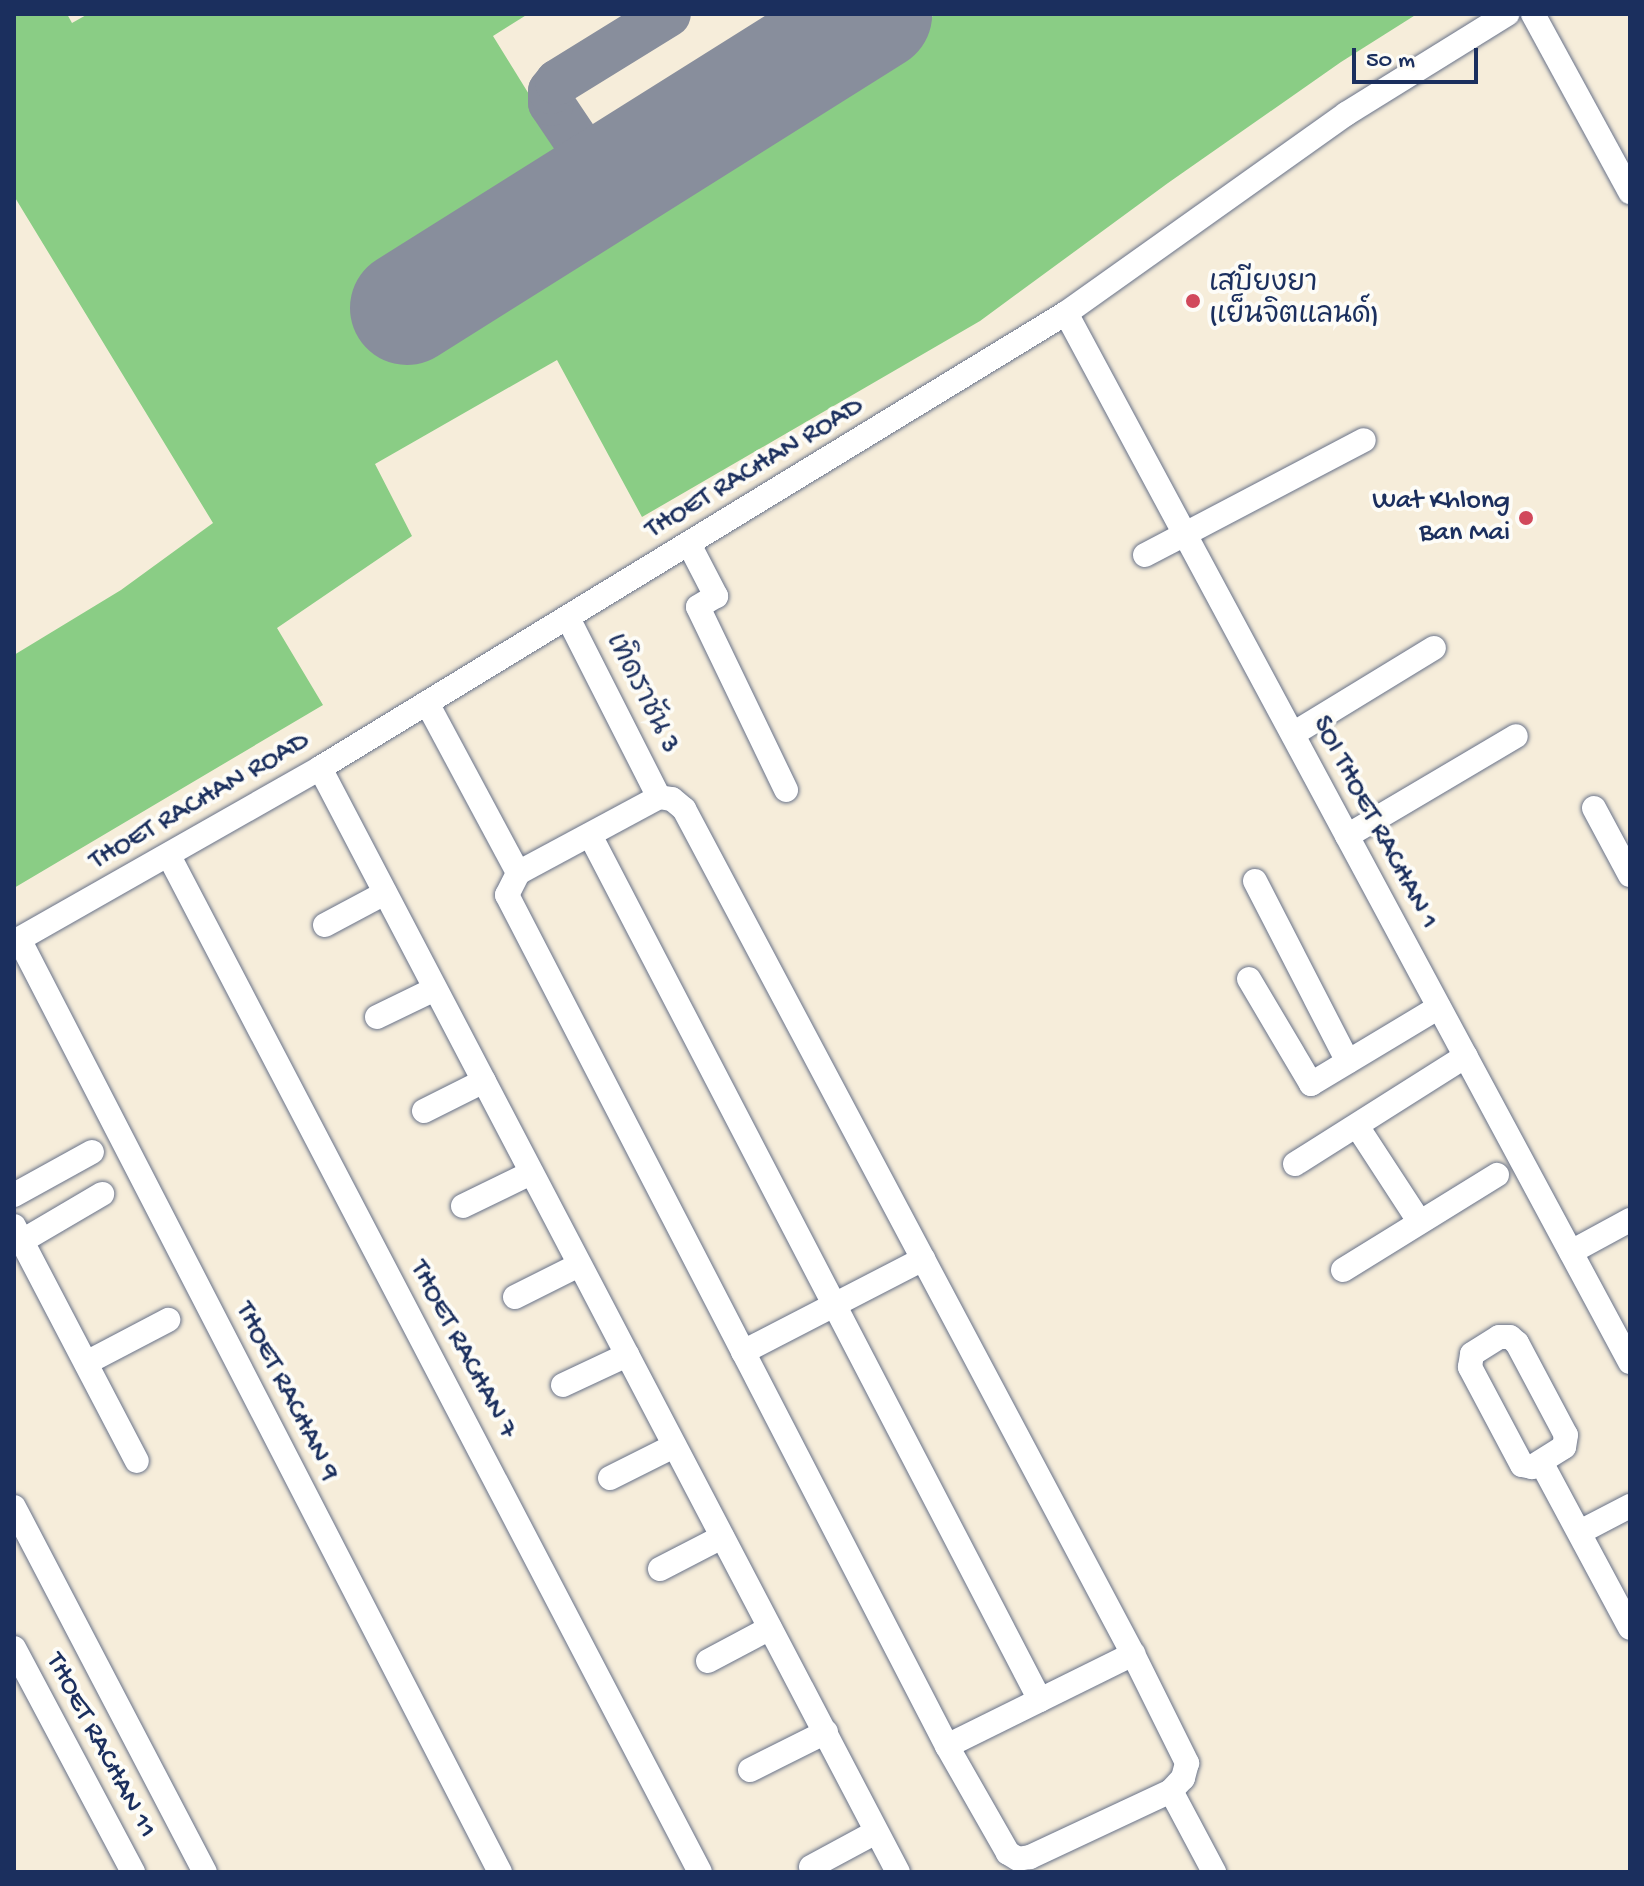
<!DOCTYPE html>
<html>
<head>
<meta charset="utf-8">
<style>
  body { margin:0 }
  #map { position:relative; width:1644px; height:1886px; overflow:hidden; background:#f6edda; font-family:"Gochi Hand","Playpen Sans Thai",sans-serif }
  div>[style] { position:absolute }
  .green>* { inset:0; background:#8acd85 }
  .taxiway>* { height:46px; margin:-23px; padding:0 23px; transform-origin:23px; border-radius:23px; background:#888e9c }
  .runway>* { height:114px; margin:-57px; padding:0 57px; transform-origin:57px; border-radius:57px; background:#888e9c }
  .roads { filter:drop-shadow(0 0 2px #687289) drop-shadow(0 0 2px #687289) }
  .minor>* { height:24px; margin:-12px; padding:0 12px; transform-origin:12px; border-radius:12px; background:#fff }
  .dots>* { width:22px; height:22px; translate:-50% -50%; box-sizing:border-box; border:4px solid #fdfcf7; border-radius:50% }
  span { translate:-50% -50%; white-space:nowrap; text-align:center; line-height:1.15; -webkit-text-stroke:8px #fdfcf7; paint-order:stroke }
  .poi-label { font-size:28px; color:#1b2f5e }
  .left { translate:0 -50%; text-align:left }
  .right { translate:-100% -50%; text-align:right }
  .street-label { font-size:28px; color:#1b2f5e }
  .frame { position:absolute; inset:0; border:16px solid #1b2f5e; pointer-events:none }
  .scale { position:absolute; left:1352px; top:48px; width:126px; height:36px; box-sizing:border-box; border:4px solid #1b2f5e; border-top:0; padding-left:10px; font-size:24px; line-height:28px; white-space:nowrap; color:#1b2f5e; -webkit-text-stroke:6px #fdfcf7; paint-order:stroke }
</style>
</head>
<body>
<div id="map">
  <div class="green">
    <div style="clip-path:polygon(14px 14px,67px 14px,72px 23px,88px 14px,528px 14px,493px 36px,574px 167px,383px 287px,415px 339px,936px 14px,1417px 14px,1341px 62px,1168px 183px,980px 321px,642px 517px,557px 360px,375px 464px,412px 536px,277px 628px,323px 705px,14px 888px,14px 655px,121px 590px,213px 523px,14px 196px)"></div>
  </div>
  <div class="taxiway">
    <div style="left:840px;top:36px;width:22px;rotate:-90deg"></div>
    <div style="left:589px;top:193px;width:26px;rotate:-79deg"></div>
    <div style="left:594px;top:167px;width:77px;rotate:-123.9deg"></div>
    <div style="left:551px;top:103px;width:12px;rotate:-90deg"></div>
    <div style="left:551px;top:91px;width:11px;rotate:-52deg"></div>
    <div style="left:558px;top:82px;width:129px;rotate:-31.7deg"></div>
  </div>
  <div class="runway">
    <div style="left:407px;top:308px;width:553px;rotate:-32.14deg"></div>
  </div>
  <div class="roads">
    <div class="minor">
      <div style="left:1533px;top:14px;width:203px;rotate:61.4deg"></div>
      <div style="left:1066px;top:313px;width:1191px;rotate:61.74deg"></div>
      <div style="left:689px;top:544px;width:59px;rotate:62.6deg"></div>
      <div style="left:716px;top:596px;width:21px;rotate:149deg"></div>
      <div style="left:698px;top:607px;width:203px;rotate:64.3deg"></div>
      <div style="left:1145px;top:555px;width:247px;rotate:-27.7deg"></div>
      <div style="left:568px;top:618px;width:201px;rotate:63.1deg"></div>
      <div style="left:427px;top:703px;width:193px;rotate:61.8deg"></div>
      <div style="left:1293px;top:734px;width:165px;rotate:-31.4deg"></div>
      <div style="left:320px;top:768px;width:1246px;rotate:62.37deg"></div>
      <div style="left:659px;top:797px;width:13px;rotate:9deg"></div>
      <div style="left:672px;top:799px;width:16px;rotate:40deg"></div>
      <div style="left:684px;top:809px;width:957px;rotate:62.02deg"></div>
      <div style="left:1133px;top:1654px;width:122px;rotate:63.6deg"></div>
      <div style="left:1187px;top:1763px;width:16px;rotate:105deg"></div>
      <div style="left:1183px;top:1778px;width:18px;rotate:133deg"></div>
      <div style="left:1171px;top:1791px;width:156px;rotate:154.9deg"></div>
      <div style="left:1030px;top:1857px;width:12px;rotate:171deg"></div>
      <div style="left:1018px;top:1859px;width:12px;rotate:-149deg"></div>
      <div style="left:1008px;top:1853px;width:123px;rotate:-119.7deg"></div>
      <div style="left:947px;top:1746px;width:958px;rotate:-117.34deg"></div>
      <div style="left:507px;top:895px;width:25px;rotate:-63deg"></div>
      <div style="left:518px;top:873px;width:160px;rotate:-28.3deg"></div>
      <div style="left:1594px;top:808px;width:76px;rotate:61.8deg"></div>
      <div style="left:590px;top:835px;width:975px;rotate:62.52deg"></div>
      <div style="left:1347px;top:836px;width:196px;rotate:-30.6deg"></div>
      <div style="left:169px;top:856px;width:1146px;rotate:62.41deg"></div>
      <div style="left:1255px;top:881px;width:203px;rotate:62.8deg"></div>
      <div style="left:325px;top:925px;width:68px;rotate:-28.1deg"></div>
      <div style="left:19px;top:939px;width:1050px;rotate:62.73deg"></div>
      <div style="left:14px;top:942px;width:352px;rotate:-29.6deg"></div>
      <div style="left:320px;top:768px;width:874px;rotate:-31.38deg"></div>
      <div style="left:1066px;top:313px;width:344px;rotate:-35.4deg"></div>
      <div style="left:1346px;top:114px;width:190px;rotate:-31.8deg"></div>
      <div style="left:1249px;top:979px;width:122px;rotate:59.4deg"></div>
      <div style="left:1311px;top:1084px;width:149px;rotate:-31deg"></div>
      <div style="left:377px;top:1017px;width:64px;rotate:-25.8deg"></div>
      <div style="left:424px;top:1111px;width:67px;rotate:-26.6deg"></div>
      <div style="left:1357px;top:1126px;width:113px;rotate:56.9deg"></div>
      <div style="left:1295px;top:1164px;width:202px;rotate:-32.3deg"></div>
      <div style="left:14px;top:1195px;width:89px;rotate:-28.9deg"></div>
      <div style="left:463px;top:1206px;width:76px;rotate:-25.9deg"></div>
      <div style="left:14px;top:1226px;width:265px;rotate:62.4deg"></div>
      <div style="left:22px;top:1241px;width:93px;rotate:-30.4deg"></div>
      <div style="left:1571px;top:1252px;width:67px;rotate:-28.5deg"></div>
      <div style="left:1343px;top:1270px;width:181px;rotate:-31.7deg"></div>
      <div style="left:515px;top:1297px;width:72px;rotate:-26.6deg"></div>
      <div style="left:1499px;top:1337px;width:11px"></div>
      <div style="left:1510px;top:1337px;width:9px;rotate:41deg"></div>
      <div style="left:1517px;top:1343px;width:104px;rotate:62deg"></div>
      <div style="left:1566px;top:1435px;width:12px;rotate:99deg"></div>
      <div style="left:1564px;top:1447px;width:38px;rotate:148deg"></div>
      <div style="left:1532px;top:1467px;width:10px;rotate:-169deg"></div>
      <div style="left:1522px;top:1465px;width:111px;rotate:-118deg"></div>
      <div style="left:1470px;top:1367px;width:13px;rotate:-81deg"></div>
      <div style="left:1472px;top:1354px;width:32px;rotate:-32deg"></div>
      <div style="left:743px;top:1352px;width:203px;rotate:-27.3deg"></div>
      <div style="left:86px;top:1363px;width:93px;rotate:-27.7deg"></div>
      <div style="left:563px;top:1385px;width:71px;rotate:-25.1deg"></div>
      <div style="left:1541px;top:1462px;width:188px;rotate:61.8deg"></div>
      <div style="left:610px;top:1478px;width:72px;rotate:-26.6deg"></div>
      <div style="left:14px;top:1507px;width:412px;rotate:62.4deg"></div>
      <div style="left:1580px;top:1532px;width:56px;rotate:-27.5deg"></div>
      <div style="left:660px;top:1569px;width:70px;rotate:-27.3deg"></div>
      <div style="left:14px;top:1648px;width:254px;rotate:62deg"></div>
      <div style="left:708px;top:1661px;width:70px;rotate:-28deg"></div>
      <div style="left:947px;top:1746px;width:208px;rotate:-26.3deg"></div>
      <div style="left:750px;top:1770px;width:85px;rotate:-26.6deg"></div>
      <div style="left:1171px;top:1791px;width:92px;rotate:62deg"></div>
      <div style="left:811px;top:1867px;width:74px;rotate:-28.3deg"></div>
    </div>
  </div>
  <div class="dots">
    <div style="left:1193px;top:301px;background:#d1495b"></div>
    <div style="left:1526px;top:518px;background:#d1495b"></div>
  </div>
  <div class="poi-label">
    <span class="left" style="left:1209px;top:301px">เสบียงยา<br>(เย็นจิตแลนด์)</span>
    <span class="right" style="left:1510px;top:518px">Wat Khlong<br>Ban Mai</span>
  </div>
  <div class="street-label">
    <span style="left:755px;top:469px;rotate:-31deg">THOET RACHAN ROAD</span>
    <span style="left:641px;top:694px;rotate:63deg">เทิดราชัน 3</span>
    <span style="left:200px;top:802px;rotate:-30deg">THOET RACHAN ROAD</span>
    <span style="left:1374px;top:823px;rotate:62deg">SOI THOET RACHAN 1</span>
    <span style="left:462px;top:1350px;rotate:62deg">THOET RACHAN 7</span>
    <span style="left:286px;top:1392px;rotate:63deg">THOET RACHAN 9</span>
    <span style="left:100px;top:1746px;rotate:62deg">THOET RACHAN 11</span>
  </div>
  <div class="frame"></div>
  <div class="scale">50 m</div>
</div>
</body>
</html>
